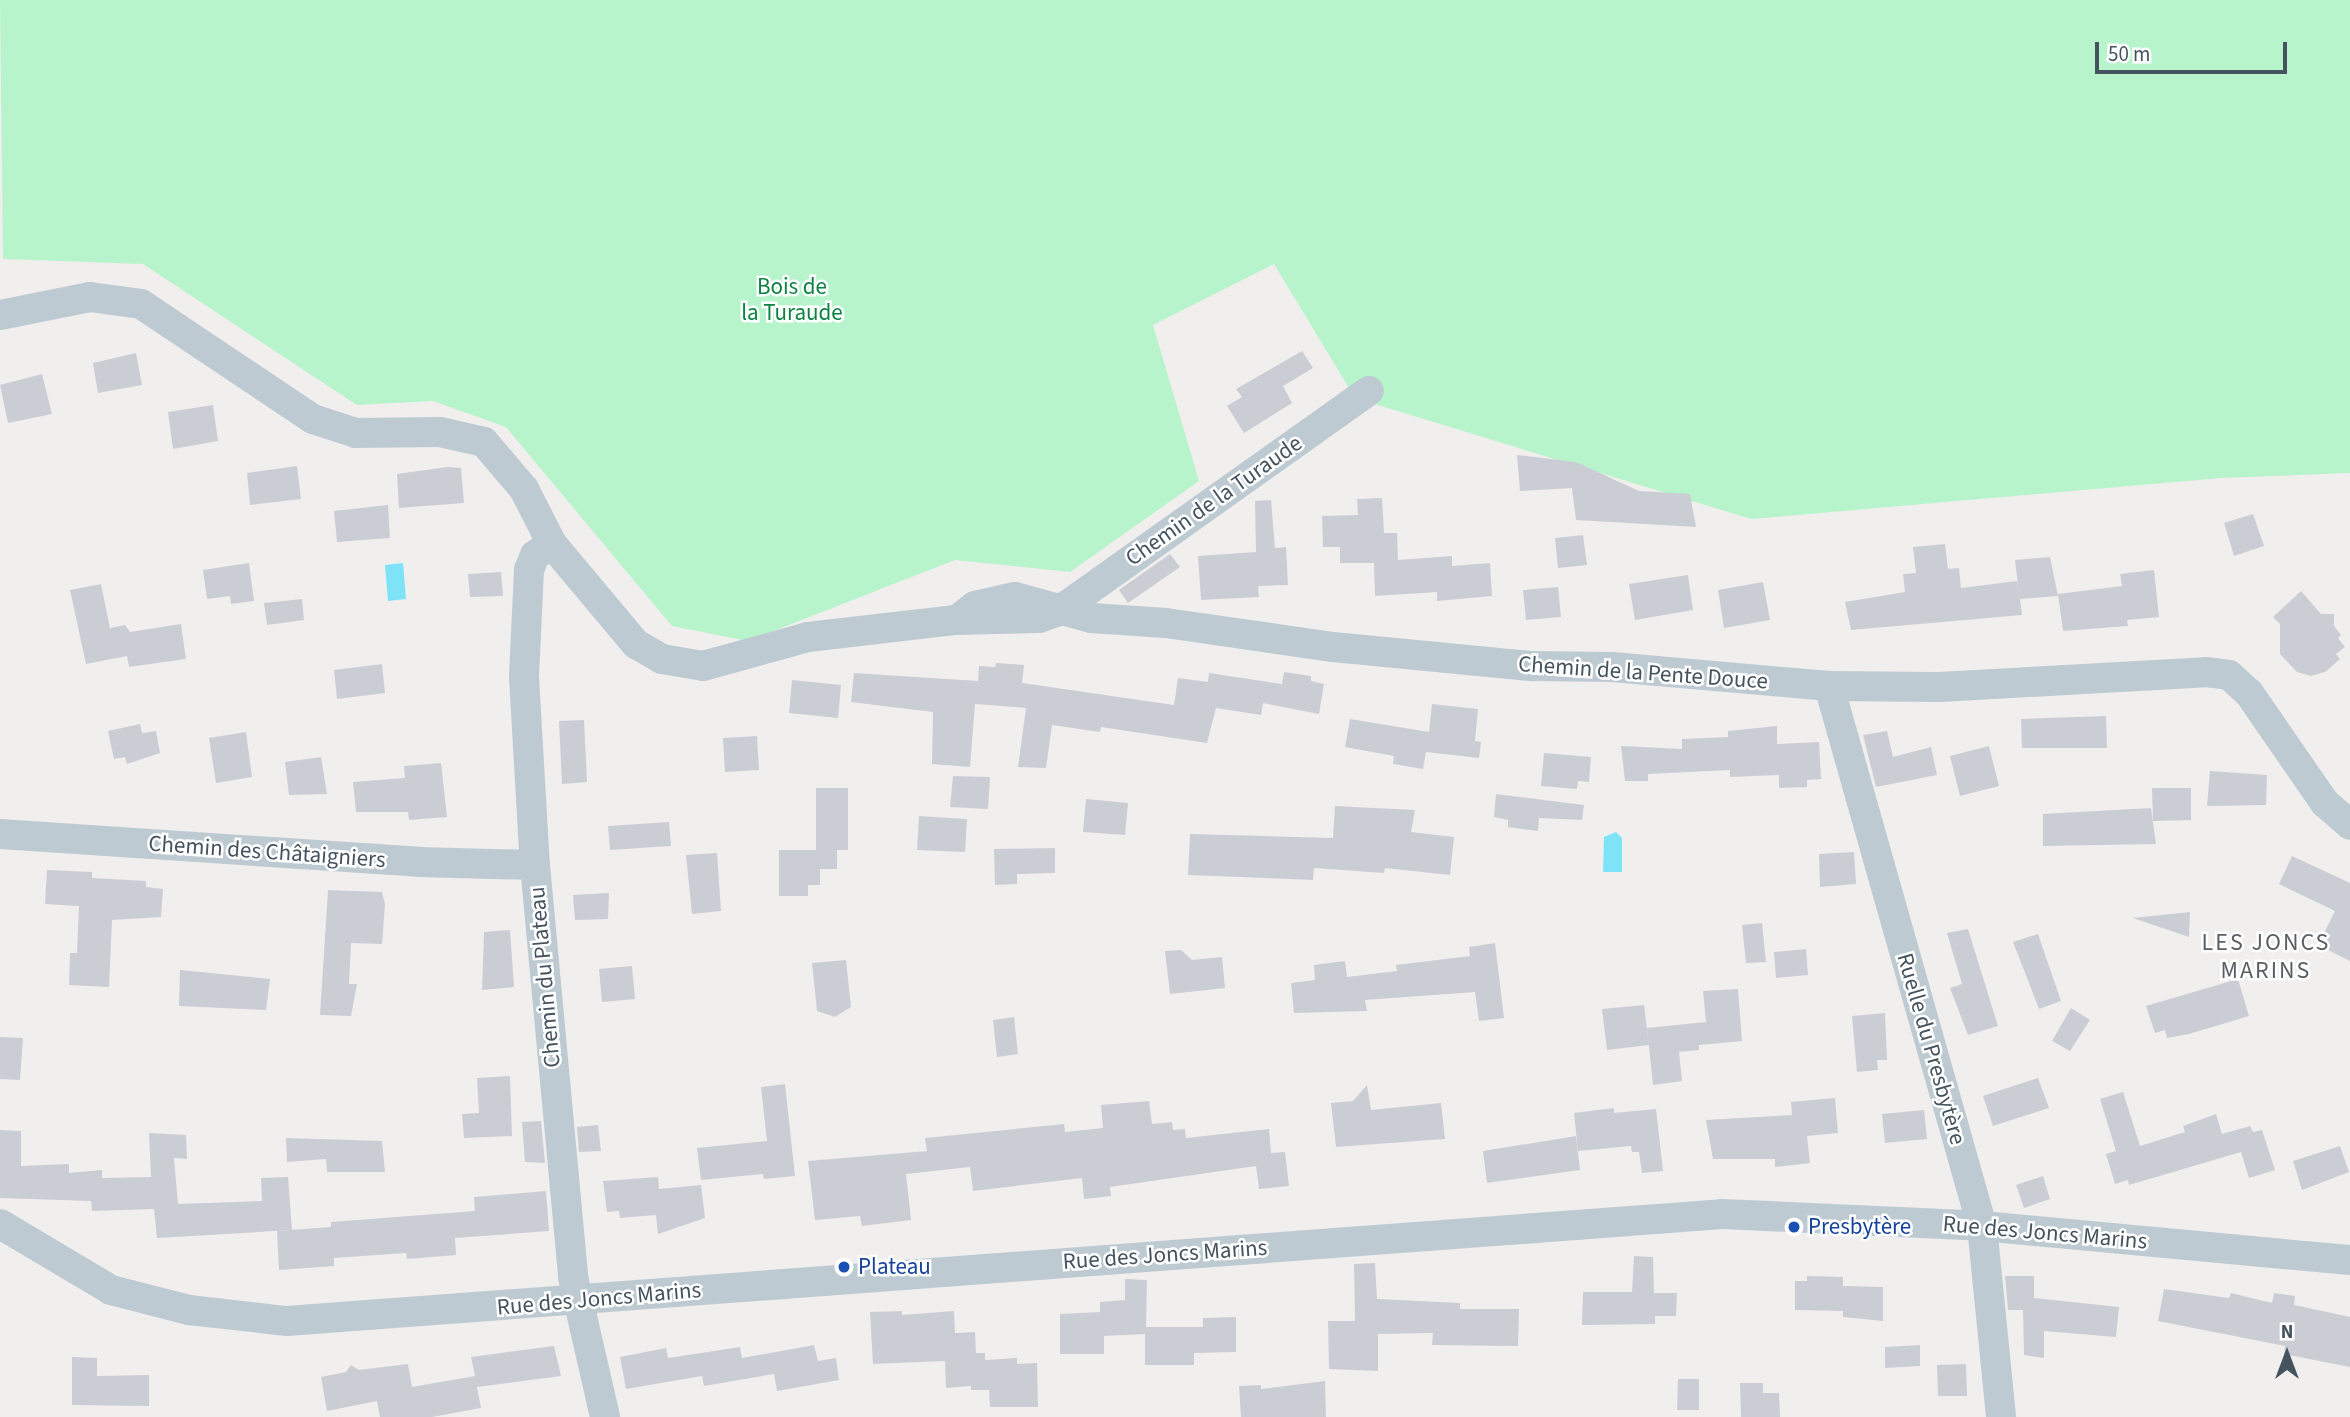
<!DOCTYPE html>
<html>
<head>
<meta charset="utf-8">
<style>
  body { margin:0 }
  #map { position:relative; width:2350px; height:1417px; overflow:hidden; background:#f1eeee; font-family:"Source Sans 3",sans-serif }
  div>[style] { position:absolute }
  .green>* { inset:0; background:#b7f4cc }
  .water>* { inset:0; background:#7fe3f7 }
  .building>* { inset:0; background:#caced4 }
  .minor>* { height:30px; margin:-15px; padding:0 15px; transform-origin:15px; border-radius:15px; background:#bdcad2 }
  .dots>* { width:19px; height:19px; translate:-50% -50%; box-sizing:border-box; border:4px solid #fff; border-radius:50% }
  span { translate:-50% -50%; white-space:nowrap; text-align:center; line-height:1.15; -webkit-text-stroke:5px #fff; paint-order:stroke }
  .park-label { font-size:23px; color:#0c8342 }
  .street-label { font-size:23px; color:#44535e }
  .transit-label { font-size:23px; color:#164399 }
  .left { translate:0 -50%; text-align:left }
  .neighbourhood-label { font-size:24px; color:#5a5f64; letter-spacing:2px }
  .north { position:absolute; left:2252px; top:1319px; width:70px; height:70px; -webkit-text-stroke:5px #fff; paint-order:stroke; rotate:0deg; font-size:19px; font-weight:700; line-height:28px; text-align:center; color:#44535e }
  .north::after { content:''; display:block; margin:auto; width:24px; height:32px; background:#44535e; clip-path:polygon(50% 0,100% 100%,50% 72%,0 100%) }
  .scale { position:absolute; left:2095px; top:42px; width:192px; height:32px; box-sizing:border-box; border:4px solid #44535e; border-top:0; padding-left:9px; font-size:21px; line-height:24px; white-space:nowrap; color:#44535e; -webkit-text-stroke:5px #fff; paint-order:stroke }
</style>
</head>
<body>
<div id="map">
  <div class="green">
    <div style="clip-path:polygon(0 0,2350px 0,2350px 473px,2221px 478px,1751px 519px,1355px 398px,1274px 264px,1153px 325px,1199px 481px,1070px 572px,955px 560px,748px 641px,672px 626px,506px 427px,433px 401px,357px 405px,143px 264px,3px 259px)"></div>
  </div>
  <div class="water">
    <div style="clip-path:polygon(403px 563px,406px 599px,388px 601px,385px 565px)"></div>
    <div style="clip-path:polygon(1616px 832px,1622px 838px,1622px 872px,1603px 872px,1604px 837px)"></div>
  </div>
  <div class="building">
    <div style="clip-path:polygon(1302px 351px,1313px 368px,1283px 386px,1292px 403px,1244px 433px,1227px 406px,1242px 397px,1236px 389px)"></div>
    <div style="clip-path:polygon(136px 353px,142px 385px,98px 393px,93px 363px)"></div>
    <div style="clip-path:polygon(42px 374px,52px 414px,8px 423px,0 385px)"></div>
    <div style="clip-path:polygon(213px 405px,218px 441px,173px 449px,168px 412px)"></div>
    <div style="clip-path:polygon(1517px 455px,1576px 462px,1639px 491px,1690px 494px,1696px 527px,1576px 520px,1572px 488px,1520px 491px)"></div>
    <div style="clip-path:polygon(297px 466px,301px 499px,250px 505px,247px 473px)"></div>
    <div style="clip-path:polygon(447px 467px,461px 468px,464px 503px,399px 508px,397px 474px)"></div>
    <div style="clip-path:polygon(1382px 498px,1384px 533px,1397px 533px,1398px 560px,1452px 556px,1452px 566px,1490px 563px,1492px 596px,1437px 601px,1437px 592px,1375px 596px,1374px 563px,1340px 563px,1340px 547px,1323px 547px,1322px 516px,1358px 515px,1357px 499px)"></div>
    <div style="clip-path:polygon(1271px 500px,1275px 548px,1286px 547px,1288px 585px,1258px 586px,1259px 597px,1201px 600px,1198px 556px,1256px 552px,1255px 501px)"></div>
    <div style="clip-path:polygon(388px 505px,390px 538px,337px 542px,334px 511px)"></div>
    <div style="clip-path:polygon(2253px 514px,2264px 546px,2234px 556px,2224px 523px)"></div>
    <div style="clip-path:polygon(1583px 535px,1587px 565px,1558px 568px,1555px 538px)"></div>
    <div style="clip-path:polygon(1945px 544px,1948px 569px,1959px 568px,1961px 588px,2017px 581px,2019px 594px,2015px 560px,2050px 557px,2058px 596px,2020px 599px,2022px 615px,1851px 630px,1845px 602px,1905px 592px,1903px 574px,1916px 573px,1913px 547px)"></div>
    <div style="clip-path:polygon(1170px 554px,1180px 567px,1128px 603px,1119px 590px)"></div>
    <div style="clip-path:polygon(249px 563px,254px 601px,231px 604px,230px 596px,207px 599px,203px 570px)"></div>
    <div style="clip-path:polygon(2154px 570px,2159px 617px,2127px 620px,2128px 626px,2063px 631px,2058px 594px,2122px 586px,2120px 574px)"></div>
    <div style="clip-path:polygon(501px 572px,503px 596px,470px 597px,468px 574px)"></div>
    <div style="clip-path:polygon(1688px 575px,1693px 610px,1635px 620px,1629px 584px)"></div>
    <div style="clip-path:polygon(1763px 582px,1770px 620px,1724px 628px,1718px 590px)"></div>
    <div style="clip-path:polygon(101px 584px,110px 628px,125px 625px,130px 632px,181px 624px,186px 659px,129px 667px,127px 656px,86px 664px,70px 590px)"></div>
    <div style="clip-path:polygon(1558px 587px,1561px 617px,1526px 620px,1523px 590px)"></div>
    <div style="clip-path:polygon(2301px 591px,2321px 614px,2334px 614px,2334px 626px,2341px 635px,2338px 638px,2345px 647px,2336px 654px,2340px 659px,2325px 672px,2311px 676px,2297px 672px,2280px 654px,2280px 624px,2273px 617px)"></div>
    <div style="clip-path:polygon(302px 599px,304px 620px,267px 625px,264px 603px)"></div>
    <div style="clip-path:polygon(996px 663px,1024px 665px,1022px 683px,1174px 705px,1178px 678px,1208px 682px,1209px 673px,1282px 684px,1284px 672px,1311px 676px,1311px 681px,1324px 684px,1319px 714px,1263px 703px,1261px 715px,1216px 708px,1207px 743px,1101px 727px,1100px 732px,1052px 725px,1046px 768px,1018px 767px,1026px 708px,975px 704px,970px 767px,932px 764px,933px 712px,851px 702px,854px 673px,978px 681px,979px 666px,995px 667px)"></div>
    <div style="clip-path:polygon(382px 664px,385px 693px,337px 699px,334px 670px)"></div>
    <div style="clip-path:polygon(792px 680px,841px 685px,838px 718px,789px 713px)"></div>
    <div style="clip-path:polygon(1432px 704px,1478px 709px,1475px 741px,1481px 742px,1479px 758px,1426px 752px,1423px 769px,1393px 764px,1394px 756px,1345px 747px,1350px 719px,1429px 732px)"></div>
    <div style="clip-path:polygon(2106px 716px,2107px 748px,2022px 748px,2021px 719px)"></div>
    <div style="clip-path:polygon(584px 720px,587px 782px,562px 784px,559px 721px)"></div>
    <div style="clip-path:polygon(140px 724px,142px 733px,156px 731px,160px 753px,127px 764px,125px 757px,114px 759px,108px 731px)"></div>
    <div style="clip-path:polygon(1777px 726px,1777px 744px,1819px 742px,1821px 779px,1807px 780px,1807px 787px,1779px 788px,1779px 775px,1730px 777px,1730px 770px,1648px 774px,1648px 781px,1625px 781px,1621px 746px,1682px 749px,1682px 739px,1728px 737px,1728px 731px)"></div>
    <div style="clip-path:polygon(1887px 731px,1893px 757px,1931px 747px,1937px 775px,1876px 787px,1863px 735px)"></div>
    <div style="clip-path:polygon(246px 732px,252px 777px,216px 783px,209px 738px)"></div>
    <div style="clip-path:polygon(757px 736px,759px 770px,725px 772px,723px 738px)"></div>
    <div style="clip-path:polygon(1989px 746px,1999px 786px,1960px 796px,1950px 756px)"></div>
    <div style="clip-path:polygon(1544px 753px,1591px 757px,1589px 782px,1578px 781px,1577px 789px,1541px 786px)"></div>
    <div style="clip-path:polygon(321px 757px,327px 794px,289px 795px,285px 762px)"></div>
    <div style="clip-path:polygon(441px 763px,447px 817px,409px 820px,408px 812px,356px 812px,353px 782px,405px 778px,404px 766px)"></div>
    <div style="clip-path:polygon(2210px 771px,2267px 775px,2266px 805px,2207px 806px)"></div>
    <div style="clip-path:polygon(953px 776px,990px 777px,988px 809px,950px 807px)"></div>
    <div style="clip-path:polygon(816px 788px,848px 788px,848px 850px,837px 850px,837px 869px,820px 869px,820px 885px,808px 885px,808px 896px,779px 896px,779px 850px,816px 850px)"></div>
    <div style="clip-path:polygon(2152px 788px,2191px 788px,2191px 820px,2153px 821px)"></div>
    <div style="clip-path:polygon(1496px 794px,1584px 805px,1582px 820px,1539px 818px,1538px 831px,1508px 827px,1508px 820px,1494px 817px)"></div>
    <div style="clip-path:polygon(1086px 799px,1128px 803px,1125px 835px,1083px 832px)"></div>
    <div style="clip-path:polygon(1335px 806px,1415px 810px,1411px 832px,1454px 837px,1450px 875px,1385px 868px,1384px 873px,1314px 868px,1313px 880px,1188px 875px,1190px 834px,1333px 838px)"></div>
    <div style="clip-path:polygon(2151px 808px,2156px 844px,2043px 846px,2043px 814px)"></div>
    <div style="clip-path:polygon(919px 816px,967px 819px,965px 852px,917px 850px)"></div>
    <div style="clip-path:polygon(669px 822px,671px 846px,610px 850px,608px 826px)"></div>
    <div style="clip-path:polygon(1055px 848px,1055px 873px,1017px 874px,1017px 884px,995px 885px,994px 849px)"></div>
    <div style="clip-path:polygon(1854px 852px,1856px 884px,1820px 887px,1819px 854px)"></div>
    <div style="clip-path:polygon(717px 853px,721px 911px,692px 914px,686px 855px)"></div>
    <div style="clip-path:polygon(2292px 856px,2350px 883px,2350px 961px,2318px 945px,2335px 911px,2279px 884px)"></div>
    <div style="clip-path:polygon(47px 870px,92px 872px,92px 878px,146px 881px,146px 887px,163px 889px,161px 917px,112px 920px,109px 987px,69px 985px,70px 953px,77px 953px,79px 906px,45px 904px)"></div>
    <div style="clip-path:polygon(328px 890px,382px 892px,385px 904px,382px 944px,351px 943px,349px 984px,357px 984px,351px 1016px,320px 1015px)"></div>
    <div style="clip-path:polygon(609px 893px,608px 919px,575px 920px,573px 895px)"></div>
    <div style="clip-path:polygon(2190px 912px,2189px 937px,2133px 918px)"></div>
    <div style="clip-path:polygon(1762px 923px,1766px 962px,1746px 963px,1742px 925px)"></div>
    <div style="clip-path:polygon(1968px 929px,1998px 1026px,1968px 1035px,1950px 988px,1962px 984px,1947px 933px)"></div>
    <div style="clip-path:polygon(510px 930px,514px 987px,482px 990px,484px 932px)"></div>
    <div style="clip-path:polygon(2038px 934px,2061px 1001px,2039px 1009px,2013px 942px)"></div>
    <div style="clip-path:polygon(1495px 943px,1504px 1018px,1479px 1021px,1475px 992px,1365px 1000px,1367px 1011px,1294px 1013px,1291px 983px,1315px 980px,1314px 965px,1345px 961px,1347px 977px,1397px 971px,1396px 965px,1470px 956px,1469px 947px)"></div>
    <div style="clip-path:polygon(1806px 949px,1808px 975px,1776px 978px,1774px 952px)"></div>
    <div style="clip-path:polygon(1181px 950px,1192px 960px,1222px 957px,1225px 988px,1170px 994px,1165px 951px)"></div>
    <div style="clip-path:polygon(846px 960px,851px 1007px,835px 1017px,817px 1011px,812px 963px)"></div>
    <div style="clip-path:polygon(632px 966px,635px 999px,602px 1002px,599px 969px)"></div>
    <div style="clip-path:polygon(180px 970px,270px 979px,266px 1010px,179px 1006px)"></div>
    <div style="clip-path:polygon(2238px 979px,2249px 1016px,2189px 1034px,2167px 1038px,2165px 1030px,2155px 1033px,2146px 1006px)"></div>
    <div style="clip-path:polygon(1738px 989px,1742px 1041px,1699px 1045px,1699px 1050px,1679px 1052px,1682px 1081px,1653px 1085px,1647px 1028px,1706px 1022px,1703px 991px)"></div>
    <div style="clip-path:polygon(1644px 1005px,1649px 1045px,1607px 1050px,1602px 1009px)"></div>
    <div style="clip-path:polygon(2071px 1008px,2090px 1020px,2070px 1051px,2052px 1041px)"></div>
    <div style="clip-path:polygon(1885px 1013px,1887px 1060px,1877px 1060px,1878px 1070px,1857px 1072px,1852px 1016px)"></div>
    <div style="clip-path:polygon(1014px 1017px,1018px 1054px,997px 1057px,993px 1020px)"></div>
    <div style="clip-path:polygon(0 1037px,23px 1038px,20px 1080px,0 1079px)"></div>
    <div style="clip-path:polygon(510px 1076px,512px 1136px,464px 1138px,462px 1114px,479px 1113px,477px 1078px)"></div>
    <div style="clip-path:polygon(2038px 1078px,2049px 1108px,1993px 1126px,1983px 1096px)"></div>
    <div style="clip-path:polygon(785px 1084px,795px 1176px,764px 1179px,763px 1174px,701px 1180px,697px 1148px,767px 1141px,761px 1087px)"></div>
    <div style="clip-path:polygon(1367px 1085px,1371px 1110px,1441px 1103px,1445px 1139px,1336px 1147px,1331px 1103px,1353px 1101px)"></div>
    <div style="clip-path:polygon(2123px 1092px,2140px 1146px,2185px 1132px,2183px 1126px,2216px 1114px,2222px 1134px,2250px 1126px,2253px 1132px,2262px 1130px,2275px 1170px,2249px 1178px,2241px 1152px,2129px 1185px,2128px 1180px,2115px 1184px,2106px 1154px,2116px 1151px,2100px 1099px)"></div>
    <div style="clip-path:polygon(1835px 1098px,1838px 1133px,1807px 1136px,1810px 1163px,1775px 1167px,1775px 1159px,1713px 1159px,1706px 1120px,1792px 1115px,1791px 1102px)"></div>
    <div style="clip-path:polygon(1149px 1101px,1152px 1124px,1172px 1122px,1173px 1130px,1185px 1129px,1186px 1138px,1269px 1129px,1271px 1153px,1285px 1152px,1289px 1186px,1259px 1189px,1256px 1166px,1110px 1187px,1111px 1196px,1084px 1199px,1082px 1178px,973px 1191px,970px 1167px,906px 1174px,911px 1220px,862px 1226px,860px 1216px,815px 1220px,808px 1161px,927px 1151px,925px 1138px,1064px 1124px,1065px 1132px,1103px 1128px,1101px 1105px)"></div>
    <div style="clip-path:polygon(1614px 1108px,1614px 1113px,1656px 1109px,1663px 1171px,1642px 1173px,1639px 1152px,1632px 1152px,1631px 1146px,1578px 1151px,1574px 1113px)"></div>
    <div style="clip-path:polygon(1924px 1110px,1927px 1139px,1885px 1143px,1882px 1114px)"></div>
    <div style="clip-path:polygon(541px 1121px,545px 1163px,525px 1162px,522px 1122px)"></div>
    <div style="clip-path:polygon(598px 1125px,601px 1151px,579px 1152px,577px 1127px)"></div>
    <div style="clip-path:polygon(0 1130px,21px 1131px,21px 1166px,69px 1164px,69px 1173px,102px 1170px,102px 1178px,151px 1177px,149px 1133px,186px 1135px,187px 1159px,174px 1158px,178px 1204px,262px 1201px,261px 1178px,288px 1177px,292px 1230px,157px 1238px,154px 1209px,92px 1211px,91px 1201px,0 1198px)"></div>
    <div style="clip-path:polygon(1576px 1136px,1580px 1170px,1487px 1183px,1483px 1151px)"></div>
    <div style="clip-path:polygon(286px 1138px,382px 1141px,385px 1172px,327px 1172px,326px 1159px,287px 1162px)"></div>
    <div style="clip-path:polygon(2340px 1146px,2349px 1172px,2302px 1190px,2293px 1161px)"></div>
    <div style="clip-path:polygon(2043px 1176px,2050px 1199px,2024px 1208px,2016px 1185px)"></div>
    <div style="clip-path:polygon(658px 1177px,659px 1189px,701px 1185px,705px 1218px,658px 1234px,656px 1215px,620px 1218px,619px 1211px,607px 1212px,603px 1181px)"></div>
    <div style="clip-path:polygon(546px 1191px,549px 1231px,455px 1238px,456px 1255px,407px 1259px,406px 1253px,334px 1258px,334px 1266px,279px 1270px,277px 1231px,331px 1227px,331px 1222px,475px 1211px,474px 1197px)"></div>
    <div style="clip-path:polygon(1634px 1256px,1653px 1257px,1654px 1293px,1677px 1293px,1676px 1316px,1655px 1316px,1655px 1324px,1582px 1325px,1583px 1292px,1632px 1292px)"></div>
    <div style="clip-path:polygon(1375px 1263px,1377px 1299px,1460px 1303px,1460px 1309px,1519px 1309px,1518px 1346px,1432px 1345px,1433px 1333px,1378px 1334px,1378px 1371px,1329px 1369px,1328px 1321px,1355px 1321px,1354px 1264px)"></div>
    <div style="clip-path:polygon(1807px 1276px,1843px 1277px,1843px 1286px,1883px 1287px,1883px 1321px,1843px 1317px,1843px 1311px,1795px 1310px,1795px 1281px,1807px 1281px)"></div>
    <div style="clip-path:polygon(2005px 1276px,2034px 1276px,2034px 1298px,2119px 1307px,2116px 1337px,2044px 1331px,2044px 1358px,2024px 1355px,2023px 1310px,2008px 1310px)"></div>
    <div style="clip-path:polygon(1125px 1279px,1147px 1280px,1146px 1327px,1203px 1327px,1203px 1318px,1236px 1317px,1236px 1352px,1194px 1353px,1194px 1365px,1145px 1365px,1145px 1334px,1104px 1336px,1104px 1354px,1060px 1354px,1060px 1314px,1100px 1312px,1100px 1302px,1125px 1300px)"></div>
    <div style="clip-path:polygon(2164px 1289px,2229px 1298px,2231px 1293px,2272px 1303px,2274px 1293px,2295px 1296px,2294px 1305px,2350px 1317px,2350px 1367px,2284px 1354px,2285px 1346px,2158px 1321px)"></div>
    <div style="clip-path:polygon(902px 1311px,902px 1315px,954px 1311px,955px 1333px,975px 1332px,976px 1353px,985px 1353px,985px 1360px,1017px 1358px,1017px 1364px,1037px 1363px,1038px 1407px,990px 1407px,989px 1390px,971px 1390px,971px 1386px,946px 1388px,945px 1361px,873px 1364px,870px 1312px)"></div>
    <div style="clip-path:polygon(814px 1345px,818px 1361px,836px 1358px,839px 1380px,777px 1391px,774px 1374px,704px 1386px,702px 1376px,626px 1389px,620px 1357px,666px 1348px,668px 1358px,740px 1347px,742px 1358px)"></div>
    <div style="clip-path:polygon(1920px 1345px,1920px 1366px,1885px 1368px,1885px 1347px)"></div>
    <div style="clip-path:polygon(554px 1346px,561px 1376px,477px 1387px,481px 1408px,432px 1417px,380px 1417px,377px 1401px,327px 1411px,321px 1377px,346px 1372px,351px 1365px,359px 1370px,408px 1364px,412px 1387px,475px 1376px,471px 1357px)"></div>
    <div style="clip-path:polygon(72px 1357px,97px 1358px,97px 1376px,149px 1375px,149px 1406px,72px 1405px)"></div>
    <div style="clip-path:polygon(1966px 1364px,1967px 1396px,1938px 1396px,1937px 1365px)"></div>
    <div style="clip-path:polygon(1678px 1379px,1699px 1379px,1699px 1410px,1677px 1410px)"></div>
    <div style="clip-path:polygon(1325px 1381px,1326px 1417px,1241px 1417px,1239px 1386px,1261px 1385px,1261px 1389px)"></div>
    <div style="clip-path:polygon(1740px 1383px,1763px 1383px,1763px 1393px,1779px 1393px,1780px 1417px,1741px 1417px)"></div>
  </div>
  <div class="minor">
    <div style="left:0;top:315px;width:92px;rotate:-11.3deg"></div>
    <div style="left:90px;top:297px;width:51px;rotate:7.8deg"></div>
    <div style="left:141px;top:304px;width:207px;rotate:33.8deg"></div>
    <div style="left:313px;top:419px;width:45px;rotate:18deg"></div>
    <div style="left:356px;top:433px;width:84px;rotate:-0.7deg"></div>
    <div style="left:440px;top:432px;width:45px;rotate:12.8deg"></div>
    <div style="left:484px;top:442px;width:62px;rotate:49.6deg"></div>
    <div style="left:524px;top:489px;width:62px;rotate:63deg"></div>
    <div style="left:552px;top:544px;width:131px;rotate:50deg"></div>
    <div style="left:636px;top:644px;width:30px;rotate:30deg"></div>
    <div style="left:662px;top:659px;width:42px;rotate:9.7deg"></div>
    <div style="left:703px;top:666px;width:109px;rotate:-15.4deg"></div>
    <div style="left:808px;top:637px;width:149px;rotate:-6.6deg"></div>
    <div style="left:956px;top:620px;width:83px;rotate:-1.4deg"></div>
    <div style="left:1039px;top:618px;width:21px;rotate:-19deg"></div>
    <div style="left:1059px;top:611px;width:380px;rotate:-35.4deg"></div>
    <div style="left:552px;top:544px;width:20px;rotate:147deg"></div>
    <div style="left:535px;top:555px;width:16px;rotate:112deg"></div>
    <div style="left:529px;top:570px;width:107px;rotate:92.7deg"></div>
    <div style="left:524px;top:677px;width:188px;rotate:86.7deg"></div>
    <div style="left:535px;top:865px;width:414px;rotate:84.7deg"></div>
    <div style="left:573px;top:1277px;width:144px;rotate:77.1deg"></div>
    <div style="left:962px;top:616px;width:16px;rotate:-38deg"></div>
    <div style="left:975px;top:606px;width:41px;rotate:-12.7deg"></div>
    <div style="left:1015px;top:597px;width:79px;rotate:15.4deg"></div>
    <div style="left:1091px;top:618px;width:75px;rotate:3.8deg"></div>
    <div style="left:1166px;top:623px;width:169px;rotate:8.2deg"></div>
    <div style="left:1333px;top:647px;width:200px;rotate:5.5deg"></div>
    <div style="left:1532px;top:666px;width:80px;rotate:0.7deg"></div>
    <div style="left:1612px;top:667px;width:218px;rotate:5deg"></div>
    <div style="left:1829px;top:686px;width:111px;rotate:0.5deg"></div>
    <div style="left:1940px;top:687px;width:266px;rotate:-3.2deg"></div>
    <div style="left:2206px;top:672px;width:23px;rotate:7deg"></div>
    <div style="left:2229px;top:675px;width:27px;rotate:42deg"></div>
    <div style="left:2249px;top:693px;width:134px;rotate:55.4deg"></div>
    <div style="left:2325px;top:803px;width:33px;rotate:41deg"></div>
    <div style="left:1829px;top:686px;width:561px;rotate:74.18deg"></div>
    <div style="left:1982px;top:1226px;width:192px;rotate:84.3deg"></div>
    <div style="left:0;top:834px;width:420px;rotate:3.8deg"></div>
    <div style="left:419px;top:862px;width:116px;rotate:1.5deg"></div>
    <div style="left:0;top:1224px;width:129px;rotate:30.7deg"></div>
    <div style="left:111px;top:1290px;width:81px;rotate:14.4deg"></div>
    <div style="left:189px;top:1310px;width:99px;rotate:6.4deg"></div>
    <div style="left:287px;top:1321px;width:1439px;rotate:-4.26deg"></div>
    <div style="left:1722px;top:1214px;width:260px;rotate:2.6deg"></div>
    <div style="left:1982px;top:1226px;width:370px;rotate:5.3deg"></div>
  </div>
  <div class="dots">
    <div style="left:1794px;top:1227px;background:#1a4fb4"></div>
    <div style="left:844px;top:1267px;background:#1a4fb4"></div>
  </div>
  <div class="park-label">
    <span style="left:792px;top:300px">Bois de<br>la Turaude</span>
  </div>
  <div class="street-label">
    <span style="left:1214px;top:501px;rotate:-35deg">Chemin de la Turaude</span>
    <span style="left:1643px;top:673px;rotate:4deg">Chemin de la Pente Douce</span>
    <span style="left:267px;top:852px;rotate:4deg">Chemin des Châtaigniers</span>
    <span style="left:545px;top:977px;rotate:-95deg">Chemin du Plateau</span>
    <span style="left:1931px;top:1049px;rotate:74deg">Ruelle du Presbytère</span>
    <span style="left:2045px;top:1233px;rotate:5deg">Rue des Joncs Marins</span>
    <span style="left:1165px;top:1255px;rotate:-4deg">Rue des Joncs Marins</span>
    <span style="left:599px;top:1299px;rotate:-5deg">Rue des Joncs Marins</span>
  </div>
  <div class="transit-label">
    <span class="left" style="left:1808px;top:1227px">Presbytère</span>
    <span class="left" style="left:858px;top:1267px">Plateau</span>
  </div>
  <div class="neighbourhood-label">
    <span style="left:2266px;top:957px">LES JONCS<br>MARINS</span>
  </div>
  <div class="north">N</div>
  <div class="scale">50 m</div>
</div>
</body>
</html>
